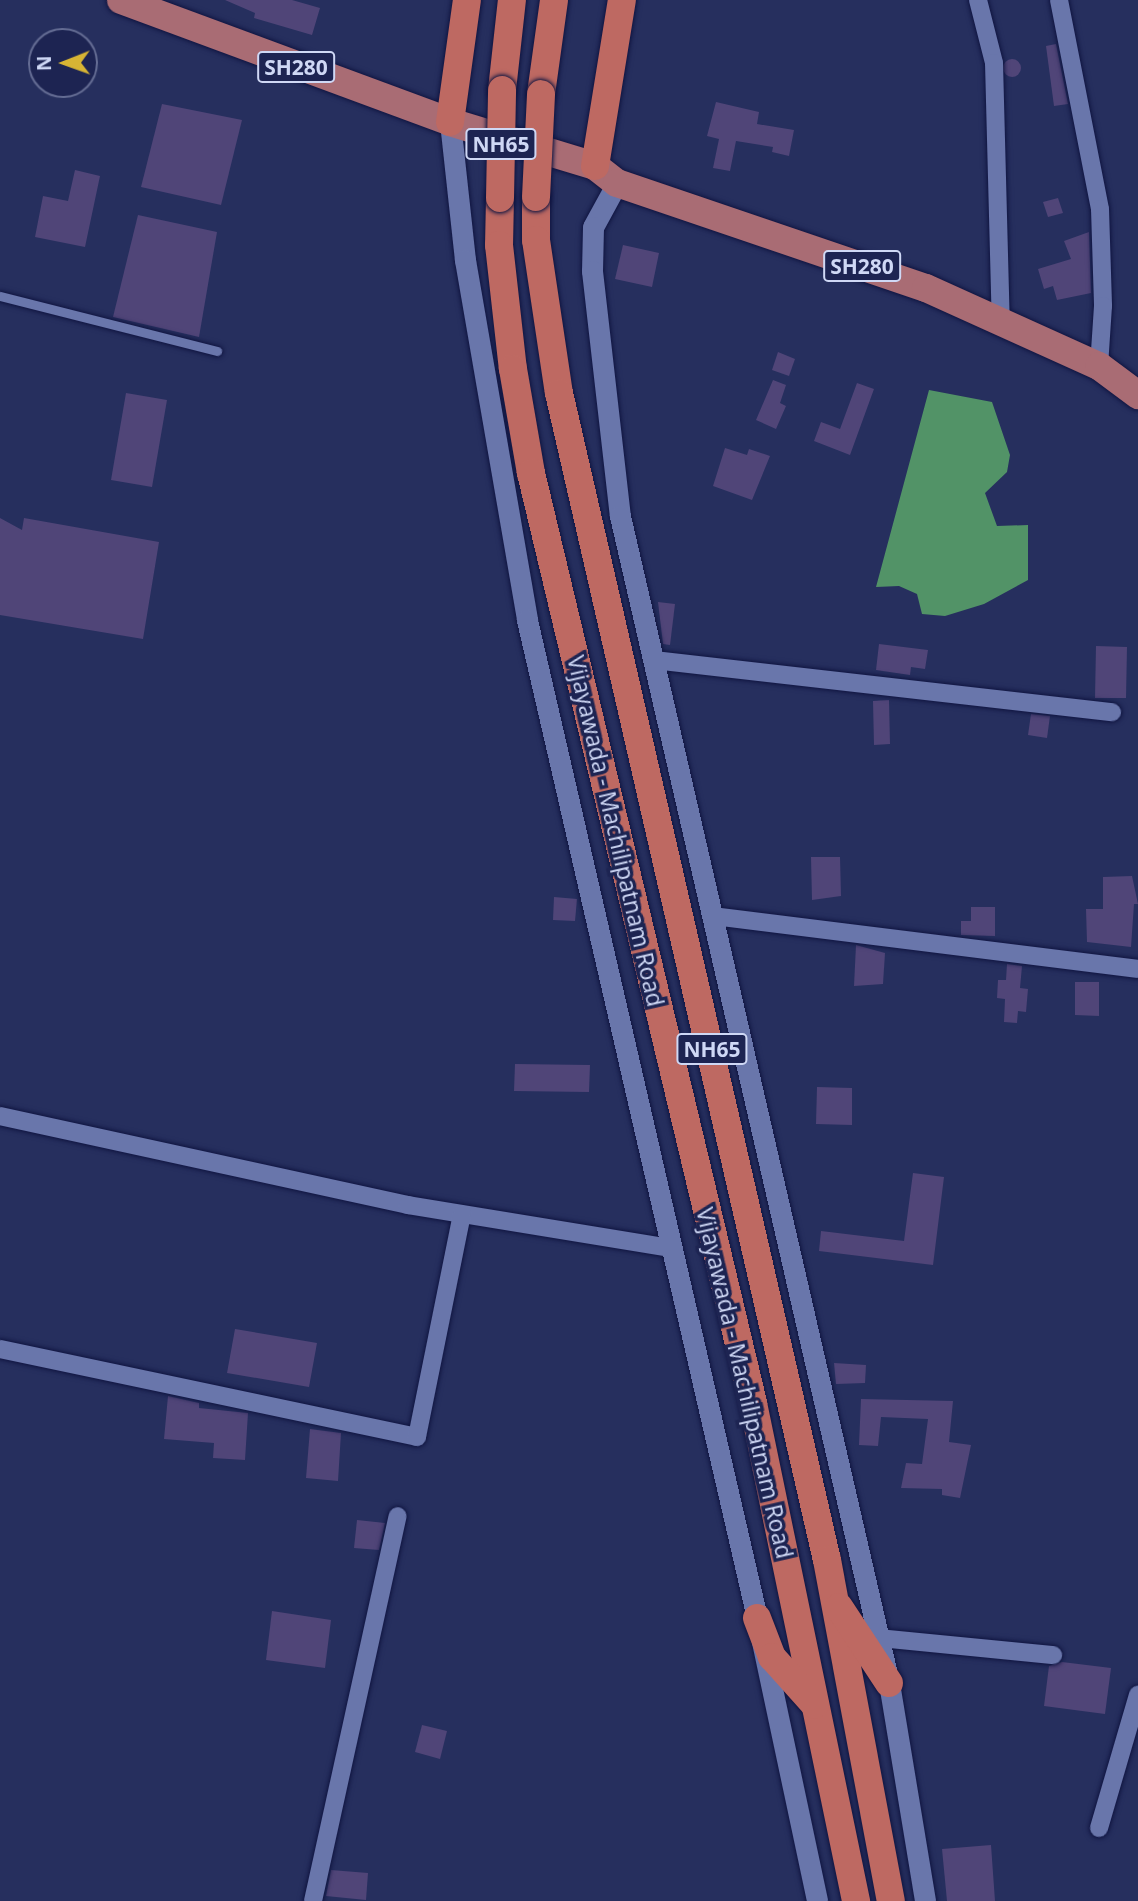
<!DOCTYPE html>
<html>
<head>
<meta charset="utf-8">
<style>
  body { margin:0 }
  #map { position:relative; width:1138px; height:1901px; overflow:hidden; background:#262f5e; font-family:"Open Sans",sans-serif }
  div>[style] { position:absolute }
  .water>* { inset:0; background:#529367 }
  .building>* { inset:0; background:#504578 }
  .round { border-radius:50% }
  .roads { filter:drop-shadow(0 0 2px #101541) drop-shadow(0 0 2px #101541) }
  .service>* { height:9px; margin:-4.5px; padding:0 4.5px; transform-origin:4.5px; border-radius:4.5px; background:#6976ab }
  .minor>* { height:18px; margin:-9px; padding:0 9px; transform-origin:9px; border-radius:9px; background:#6976ab }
  .tertiary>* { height:21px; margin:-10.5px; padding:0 10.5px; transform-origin:10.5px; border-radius:10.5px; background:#6976ab }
  .primary>* { height:28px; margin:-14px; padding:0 14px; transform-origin:14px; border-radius:14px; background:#a96c74 }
  .trunk>* { height:28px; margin:-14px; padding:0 14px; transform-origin:14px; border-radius:14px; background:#be6962 }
  .bridges { filter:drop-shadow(0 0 2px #101541) drop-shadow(0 0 2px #101541) }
  .trunk-bridge>* { height:28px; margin:-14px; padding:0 14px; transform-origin:14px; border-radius:14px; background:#be6962 }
  span { translate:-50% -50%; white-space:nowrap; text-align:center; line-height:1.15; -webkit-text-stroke:7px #1d2452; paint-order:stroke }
  .shield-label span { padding:2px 5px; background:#1d2452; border:2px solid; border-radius:5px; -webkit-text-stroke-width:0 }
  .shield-label { font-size:21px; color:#cfd8f5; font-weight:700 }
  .street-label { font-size:23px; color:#cfd8f5 }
  .north { position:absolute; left:28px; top:28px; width:70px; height:70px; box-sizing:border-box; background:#1d2452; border:2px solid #646c93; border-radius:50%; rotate:269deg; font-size:19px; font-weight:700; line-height:28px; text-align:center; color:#cfd8f5 }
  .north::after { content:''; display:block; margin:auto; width:24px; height:32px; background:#d7b434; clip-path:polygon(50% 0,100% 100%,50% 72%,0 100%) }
</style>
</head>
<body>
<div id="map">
  <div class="water">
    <div style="clip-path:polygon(929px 390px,992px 402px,1010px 455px,1007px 472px,985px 493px,997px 526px,1028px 525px,1028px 580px,984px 604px,945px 616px,922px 614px,917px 594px,899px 586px,876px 587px)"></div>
  </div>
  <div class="building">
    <div style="clip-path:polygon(225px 0,292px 0,320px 8px,312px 35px,254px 18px,255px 13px)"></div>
    <div style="clip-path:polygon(1056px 44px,1068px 104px,1054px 106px,1046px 46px)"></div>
    <div class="round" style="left:1003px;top:59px;width:18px;height:18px"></div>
    <div style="clip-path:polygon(716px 102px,759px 112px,757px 124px,794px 130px,789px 156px,772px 152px,773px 147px,736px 141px,730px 171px,713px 168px,719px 139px,707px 136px)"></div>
    <div style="clip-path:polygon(162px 104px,242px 120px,221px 205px,141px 187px)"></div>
    <div style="clip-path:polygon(75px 170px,100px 176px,85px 247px,35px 237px,43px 196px,68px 201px)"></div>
    <div style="clip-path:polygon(1058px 198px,1063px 213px,1048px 217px,1043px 202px)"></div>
    <div style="clip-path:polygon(138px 215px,217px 232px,199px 337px,113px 317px)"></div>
    <div style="clip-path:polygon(1089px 232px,1091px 293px,1057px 300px,1053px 286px,1044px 289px,1038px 269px,1071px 259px,1064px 241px)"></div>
    <div style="clip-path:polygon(623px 245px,659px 253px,652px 287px,615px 279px)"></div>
    <div style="clip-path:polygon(778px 352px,795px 359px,789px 376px,772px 370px)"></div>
    <div style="clip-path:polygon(773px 380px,786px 385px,780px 403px,786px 406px,776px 429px,756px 420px)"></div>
    <div style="clip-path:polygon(857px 383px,874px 389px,850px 455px,814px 441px,821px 422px,840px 429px)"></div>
    <div style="clip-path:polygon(126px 393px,167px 400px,152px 487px,111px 480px)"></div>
    <div style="clip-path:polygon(725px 448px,747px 455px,749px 449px,770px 456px,752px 500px,713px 486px)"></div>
    <div style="clip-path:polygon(0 518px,22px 530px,24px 518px,159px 542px,143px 639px,0 615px)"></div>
    <div style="clip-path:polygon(658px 602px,675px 604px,670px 645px,663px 644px)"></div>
    <div style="clip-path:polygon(879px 644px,928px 650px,925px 669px,911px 667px,910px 675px,876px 670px)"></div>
    <div style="clip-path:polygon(1096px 646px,1127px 647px,1126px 698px,1095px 698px)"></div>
    <div style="clip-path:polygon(889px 700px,890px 744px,874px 745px,873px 701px)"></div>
    <div style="clip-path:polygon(1031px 714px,1050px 716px,1047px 738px,1028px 735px)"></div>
    <div style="clip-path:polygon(811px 857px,840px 857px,841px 896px,812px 900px)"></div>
    <div style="clip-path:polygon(1132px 876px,1138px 904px,1134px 904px,1131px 947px,1087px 942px,1086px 909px,1103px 909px,1103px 877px)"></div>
    <div style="clip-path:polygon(554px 897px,577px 899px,575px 921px,553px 920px)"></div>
    <div style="clip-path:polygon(971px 907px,995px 907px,995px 936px,961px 935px,961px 921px,971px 921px)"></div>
    <div style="clip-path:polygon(856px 945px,885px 953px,883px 984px,854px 986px)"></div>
    <div style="clip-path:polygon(1007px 964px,1022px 966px,1020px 988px,1028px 989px,1026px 1012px,1018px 1011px,1017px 1023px,1004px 1022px,1005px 999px,997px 998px,998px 980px,1006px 980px)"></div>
    <div style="clip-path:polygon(1075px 982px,1099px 982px,1099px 1016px,1075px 1015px)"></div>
    <div style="clip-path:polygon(515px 1064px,590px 1065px,589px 1092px,514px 1091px)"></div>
    <div style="clip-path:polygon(817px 1087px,852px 1088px,852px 1125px,816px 1124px)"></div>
    <div style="clip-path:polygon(913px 1173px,944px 1177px,933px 1265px,819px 1251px,821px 1231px,904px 1241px)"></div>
    <div style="clip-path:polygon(235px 1329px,317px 1343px,309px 1387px,227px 1373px)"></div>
    <div style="clip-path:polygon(834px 1363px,866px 1365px,865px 1383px,836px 1384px)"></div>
    <div style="clip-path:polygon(168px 1396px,199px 1403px,199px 1408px,248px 1413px,245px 1460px,213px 1458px,214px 1443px,164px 1439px)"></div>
    <div style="clip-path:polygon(861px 1399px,953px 1401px,949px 1442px,971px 1445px,960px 1498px,942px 1495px,942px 1489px,901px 1488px,906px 1463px,922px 1464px,928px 1419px,881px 1417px,878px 1446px,859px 1445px)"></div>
    <div style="clip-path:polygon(310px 1429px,341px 1433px,338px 1481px,306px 1478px)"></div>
    <div style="clip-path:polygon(357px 1520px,385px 1523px,379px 1550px,354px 1548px)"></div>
    <div style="clip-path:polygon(272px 1611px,331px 1620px,325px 1668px,266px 1660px)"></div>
    <div style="clip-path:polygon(1062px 1662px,1111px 1668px,1105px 1714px,1044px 1706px,1049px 1666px)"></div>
    <div style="clip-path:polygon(422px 1725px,447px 1731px,440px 1759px,415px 1752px)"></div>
    <div style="clip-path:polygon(991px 1845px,995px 1901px,947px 1901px,942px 1849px)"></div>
    <div style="clip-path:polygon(331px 1870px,368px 1873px,366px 1900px,326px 1896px)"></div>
  </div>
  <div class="roads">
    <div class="service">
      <div style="left:0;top:296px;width:224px;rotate:14.2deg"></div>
    </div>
    <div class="minor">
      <div style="left:978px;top:0;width:65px;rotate:75.7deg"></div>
      <div style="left:994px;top:63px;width:259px;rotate:88.5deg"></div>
      <div style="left:1059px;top:0;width:213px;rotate:78.9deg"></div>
      <div style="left:1100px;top:209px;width:97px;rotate:88.2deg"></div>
      <div style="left:1103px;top:306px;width:60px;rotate:93.8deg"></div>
      <div style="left:654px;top:660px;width:461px;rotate:6.5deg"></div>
      <div style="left:713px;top:916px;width:428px;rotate:7.1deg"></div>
      <div style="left:0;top:1116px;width:418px;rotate:12.3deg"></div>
      <div style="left:408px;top:1205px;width:267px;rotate:9.3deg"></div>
      <div style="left:0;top:1349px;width:426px;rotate:11.9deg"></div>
      <div style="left:417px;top:1437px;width:227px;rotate:-78.6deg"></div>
      <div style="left:879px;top:1638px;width:175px;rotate:5.6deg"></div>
      <div style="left:1099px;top:1828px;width:139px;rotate:-73.7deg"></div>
      <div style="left:313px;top:1901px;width:394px;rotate:-77.6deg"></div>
    </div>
    <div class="tertiary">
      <div style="left:450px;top:122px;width:139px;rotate:83.8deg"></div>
      <div style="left:465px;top:260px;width:365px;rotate:80.2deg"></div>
      <div style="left:527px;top:620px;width:1024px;rotate:77.02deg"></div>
      <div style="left:757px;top:1618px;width:289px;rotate:78deg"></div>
      <div style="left:617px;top:183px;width:50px;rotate:118.6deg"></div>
      <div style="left:593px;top:227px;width:44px;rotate:91.3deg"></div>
      <div style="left:592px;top:271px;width:247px;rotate:83.5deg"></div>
      <div style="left:620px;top:516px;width:1198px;rotate:77.02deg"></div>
      <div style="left:889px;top:1683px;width:221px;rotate:80.6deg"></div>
    </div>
    <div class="primary">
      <div style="left:121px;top:0;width:351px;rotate:20.3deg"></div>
      <div style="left:450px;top:122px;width:152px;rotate:16.9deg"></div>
      <div style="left:595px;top:166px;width:28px;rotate:38deg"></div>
      <div style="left:617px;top:183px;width:326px;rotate:18.8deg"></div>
      <div style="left:926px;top:288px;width:190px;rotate:24.3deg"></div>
      <div style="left:1099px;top:366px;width:49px;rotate:36.6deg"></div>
    </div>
    <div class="trunk">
      <div style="left:502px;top:90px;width:91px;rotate:-83.7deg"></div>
      <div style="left:541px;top:94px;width:95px;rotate:-82.1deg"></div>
      <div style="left:450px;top:122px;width:123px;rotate:-82.1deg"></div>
      <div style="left:595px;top:166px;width:168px;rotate:-80.8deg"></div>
      <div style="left:536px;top:197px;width:43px;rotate:90deg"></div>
      <div style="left:536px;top:240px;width:155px;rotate:81.5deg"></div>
      <div style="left:559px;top:393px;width:1197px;rotate:77.07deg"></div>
      <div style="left:827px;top:1560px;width:347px;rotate:79.4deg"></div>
      <div style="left:500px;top:198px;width:47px;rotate:91.2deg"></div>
      <div style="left:499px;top:245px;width:125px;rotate:83.6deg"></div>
      <div style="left:513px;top:369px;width:106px;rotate:80.2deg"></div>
      <div style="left:531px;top:473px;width:956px;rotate:76.57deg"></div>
      <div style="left:753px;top:1403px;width:509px;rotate:78.31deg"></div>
      <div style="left:839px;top:1607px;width:91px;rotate:56.7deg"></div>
      <div style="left:757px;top:1618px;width:42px;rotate:69deg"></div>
      <div style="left:772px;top:1657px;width:64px;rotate:48.1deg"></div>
    </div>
  </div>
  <div class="bridges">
    <div class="trunk-bridge">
      <div style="left:536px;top:197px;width:103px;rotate:-87.2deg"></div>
      <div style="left:500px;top:198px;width:108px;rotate:-88.9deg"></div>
    </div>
  </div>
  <div class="shield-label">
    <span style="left:296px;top:67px">SH280</span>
    <span style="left:501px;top:144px">NH65</span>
    <span style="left:862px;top:266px">SH280</span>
    <span style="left:712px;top:1049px">NH65</span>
  </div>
  <div class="street-label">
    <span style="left:616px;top:831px;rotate:77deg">Vijayawada - Machilipatnam Road</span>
    <span style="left:745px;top:1383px;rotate:77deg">Vijayawada - Machilipatnam Road</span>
  </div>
  <div class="north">N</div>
</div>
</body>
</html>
